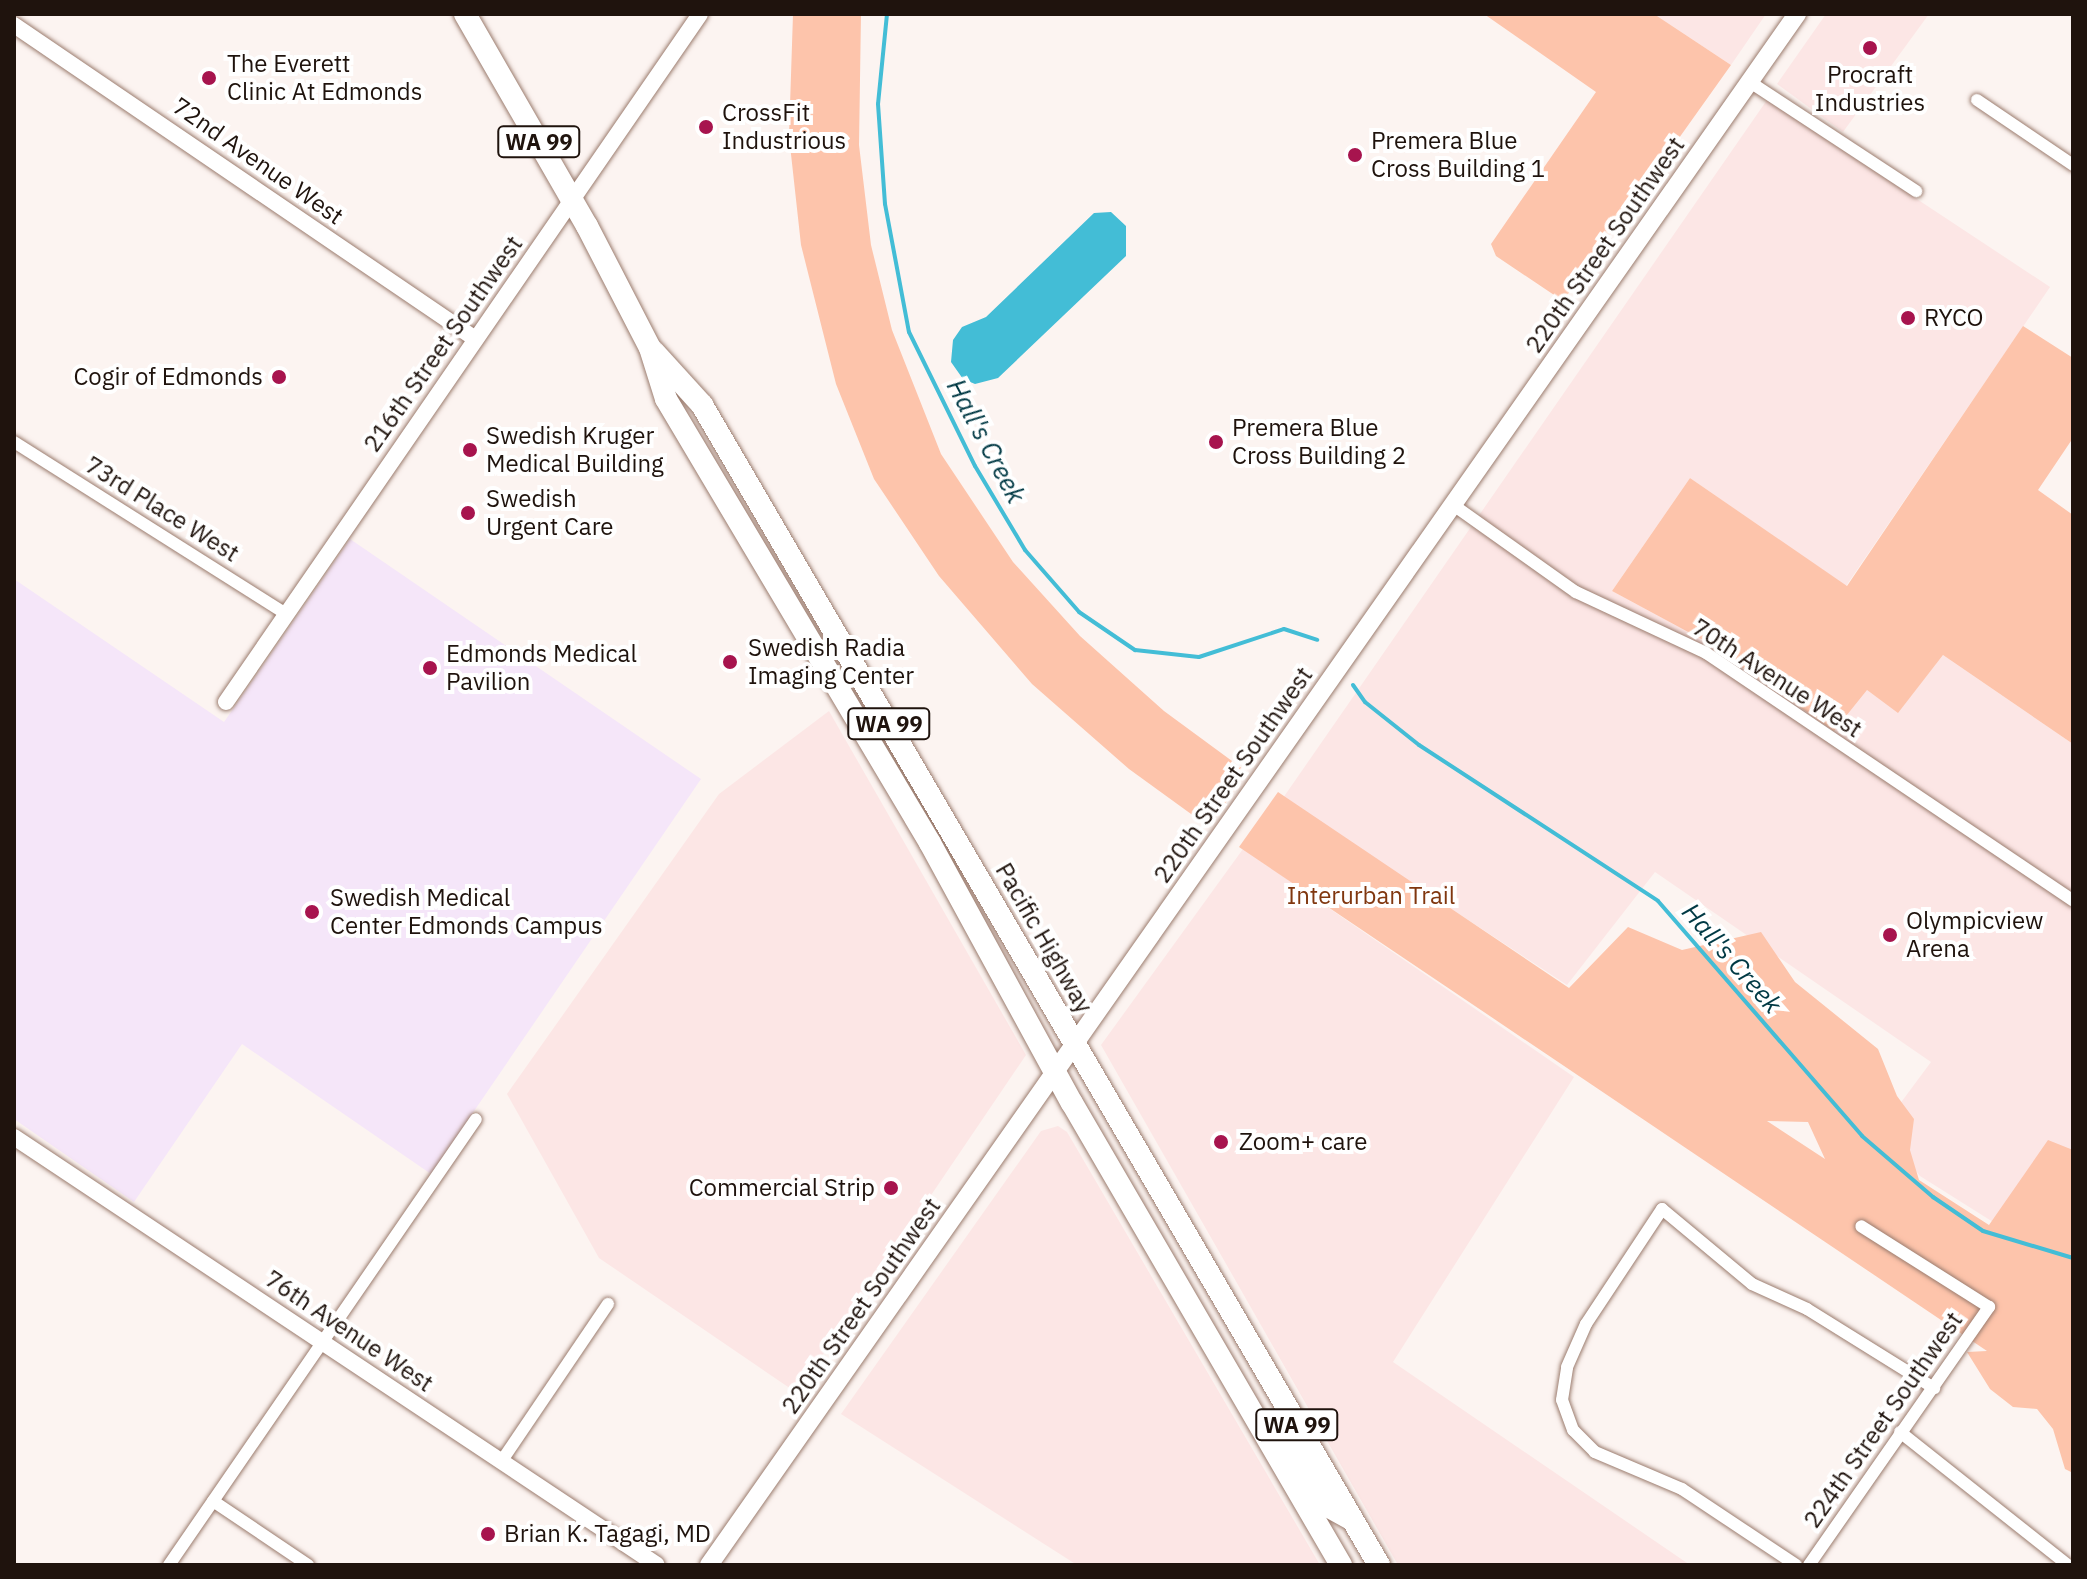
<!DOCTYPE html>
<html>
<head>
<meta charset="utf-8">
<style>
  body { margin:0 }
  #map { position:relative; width:2087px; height:1579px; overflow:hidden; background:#fcf4f1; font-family:"IBM Plex Sans",sans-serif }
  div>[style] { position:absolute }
  .commercial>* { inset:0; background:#fce6e5 }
  .medical>* { inset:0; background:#f5e6f9 }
  .green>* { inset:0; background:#fdc4ab }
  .water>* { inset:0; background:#43bdd6 }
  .stream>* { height:4px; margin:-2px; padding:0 2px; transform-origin:2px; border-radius:2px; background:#43bdd6 }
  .roads { filter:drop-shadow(0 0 2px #9b7c6e) drop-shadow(0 0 2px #9b7c6e) }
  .minor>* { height:12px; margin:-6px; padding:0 6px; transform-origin:6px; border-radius:6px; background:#fff }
  .tertiary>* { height:16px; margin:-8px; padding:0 8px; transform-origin:8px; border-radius:8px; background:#fff }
  .secondary>* { height:18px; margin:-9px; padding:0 9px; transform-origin:9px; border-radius:9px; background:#fff }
  .primary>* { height:20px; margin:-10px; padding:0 10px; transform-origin:10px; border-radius:10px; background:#fff }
  .trunk>* { height:22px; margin:-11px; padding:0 11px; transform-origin:11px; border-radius:11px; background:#fff }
  .dots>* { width:22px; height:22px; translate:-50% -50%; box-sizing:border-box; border:4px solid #fff; border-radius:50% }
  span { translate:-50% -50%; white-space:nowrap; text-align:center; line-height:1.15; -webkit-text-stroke:8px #fff; paint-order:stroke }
  .shield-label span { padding:2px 6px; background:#fff; border:2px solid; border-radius:6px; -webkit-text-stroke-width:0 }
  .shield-label { font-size:22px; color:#1f130d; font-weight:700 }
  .poi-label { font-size:24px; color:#1f130d }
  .left { translate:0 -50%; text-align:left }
  .right { translate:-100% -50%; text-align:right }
  .street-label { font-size:24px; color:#1f130d }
  .park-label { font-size:24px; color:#80370f }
  .water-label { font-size:26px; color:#003944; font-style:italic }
  .frame { position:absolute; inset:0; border:16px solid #1f130d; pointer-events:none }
</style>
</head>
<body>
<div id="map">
  <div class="commercial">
    <div style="clip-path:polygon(1654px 14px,1766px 14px,1731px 65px)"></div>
    <div style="clip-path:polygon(1826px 14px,1929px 14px,1843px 132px,1777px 84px)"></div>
    <div style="clip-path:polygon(1767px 100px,2050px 287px,1846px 586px,1690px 478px,1612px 591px,1703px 640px,1867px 690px,1898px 712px,1943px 655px,2073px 744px,2073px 1183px,1993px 1222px,1920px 1176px,1882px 1128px,1931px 1062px,1655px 872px,1567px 985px,1283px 798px)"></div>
    <div style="clip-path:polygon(829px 711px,1026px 1055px,797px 1393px,599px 1258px,507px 1094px,719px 794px)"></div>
    <div style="clip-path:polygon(1243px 849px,1574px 1077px,1393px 1362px,1690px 1565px,1398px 1565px,1101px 1045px)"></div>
    <div style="clip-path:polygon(1058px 1126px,1067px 1132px,1320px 1565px,1077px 1565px,841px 1414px,1041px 1131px)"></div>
  </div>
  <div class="medical">
    <div style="clip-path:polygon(350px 539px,701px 779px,431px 1174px,242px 1044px,134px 1202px,14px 1119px,14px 579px,224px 722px)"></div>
  </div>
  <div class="green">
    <div style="clip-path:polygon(793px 14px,861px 14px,859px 145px,871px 245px,892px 330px,941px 454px,1013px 562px,1080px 636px,1164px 711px,1247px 772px,1209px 827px,1129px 769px,1032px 684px,939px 576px,874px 479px,836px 384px,801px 245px,789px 136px)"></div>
    <div style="clip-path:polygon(1484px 14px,1654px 14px,1731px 65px,1563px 301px,1496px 256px,1491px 244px,1596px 92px)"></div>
    <div style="clip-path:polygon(2023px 326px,2073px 358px,2073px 438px,2038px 490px,2073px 515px,2073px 744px,1943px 655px,1898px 713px,1867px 690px,1834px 731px,1703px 640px,1612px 591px,1690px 478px,1847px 586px)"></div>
    <div style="clip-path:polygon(evenodd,1278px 792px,1569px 988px,1628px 927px,1682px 950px,1761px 932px,1795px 982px,1878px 1049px,1897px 1096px,1914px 1119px,1910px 1150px,1919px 1180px,1989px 1225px,2048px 1140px,2073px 1150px,2073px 1473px,2065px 1469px,2053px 1429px,2037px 1409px,2013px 1407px,1990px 1389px,1967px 1352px,1987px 1351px,1239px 847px,1278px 792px,1767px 1121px,1808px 1122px,1825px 1159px,1767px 1121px)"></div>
  </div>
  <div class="water">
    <div style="clip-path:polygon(1111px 212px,1126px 226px,1126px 256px,998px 378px,975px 384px,963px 379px,951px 362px,953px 340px,962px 327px,986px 317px,1094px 213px)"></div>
  </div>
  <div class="stream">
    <div style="left:887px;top:14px;width:90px;rotate:95.7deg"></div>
    <div style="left:878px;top:104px;width:100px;rotate:86deg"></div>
    <div style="left:885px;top:204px;width:130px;rotate:79.4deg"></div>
    <div style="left:909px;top:332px;width:149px;rotate:63.8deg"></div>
    <div style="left:975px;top:466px;width:98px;rotate:59.2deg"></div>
    <div style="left:1025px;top:550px;width:82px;rotate:48.9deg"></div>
    <div style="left:1079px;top:612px;width:68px;rotate:34.2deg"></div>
    <div style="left:1135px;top:650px;width:64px;rotate:6.2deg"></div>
    <div style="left:1199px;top:657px;width:89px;rotate:-18.2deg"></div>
    <div style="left:1284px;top:629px;width:35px;rotate:18deg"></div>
    <div style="left:1353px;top:685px;width:21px;rotate:55deg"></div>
    <div style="left:1365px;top:702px;width:69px;rotate:38.5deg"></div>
    <div style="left:1419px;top:745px;width:285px;rotate:33.1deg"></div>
    <div style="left:1658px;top:901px;width:311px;rotate:49deg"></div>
    <div style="left:1862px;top:1136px;width:94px;rotate:40.7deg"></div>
    <div style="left:1933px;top:1197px;width:60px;rotate:34.2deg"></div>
    <div style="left:1983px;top:1231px;width:94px;rotate:16.7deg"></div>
  </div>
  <div class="roads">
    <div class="minor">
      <div style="left:1750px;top:82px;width:199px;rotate:33.3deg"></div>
      <div style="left:1977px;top:100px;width:116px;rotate:34.1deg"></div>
      <div style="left:14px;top:442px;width:322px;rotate:32.3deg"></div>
      <div style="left:1452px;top:504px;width:152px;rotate:35.4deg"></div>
      <div style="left:1576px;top:592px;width:144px;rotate:25.1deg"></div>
      <div style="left:1706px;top:653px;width:443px;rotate:34deg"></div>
      <div style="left:1900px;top:1432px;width:214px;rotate:38.4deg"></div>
      <div style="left:501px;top:1462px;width:191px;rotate:-55.9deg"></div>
      <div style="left:213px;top:1501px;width:115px;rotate:34deg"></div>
      <div style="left:169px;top:1565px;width:541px;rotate:-55.46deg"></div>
      <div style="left:1796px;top:1565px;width:137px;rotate:-146.3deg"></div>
      <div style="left:1682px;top:1489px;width:95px;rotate:-157deg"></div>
      <div style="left:1595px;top:1452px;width:31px;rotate:-135deg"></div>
      <div style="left:1573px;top:1430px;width:32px;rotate:-110deg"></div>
      <div style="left:1562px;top:1400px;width:33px;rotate:-81deg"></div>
      <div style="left:1567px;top:1367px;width:47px;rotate:-66.2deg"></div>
      <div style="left:1586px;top:1324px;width:138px;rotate:-56.5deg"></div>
      <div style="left:1662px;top:1209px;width:117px;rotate:39.8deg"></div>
      <div style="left:1752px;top:1284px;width:60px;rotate:24.4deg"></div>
      <div style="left:1807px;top:1309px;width:150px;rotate:31.9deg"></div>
      <div style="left:1809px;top:1565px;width:315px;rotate:-55.1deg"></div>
      <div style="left:1989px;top:1307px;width:151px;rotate:-147.7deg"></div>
    </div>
    <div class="tertiary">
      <div style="left:14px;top:25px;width:556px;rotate:34.23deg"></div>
      <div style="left:226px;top:702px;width:835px;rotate:-55.43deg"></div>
      <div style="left:14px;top:1137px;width:772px;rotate:33.65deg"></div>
    </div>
    <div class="secondary">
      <div style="left:709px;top:1565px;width:1895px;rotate:-54.95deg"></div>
    </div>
    <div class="primary">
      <div style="left:1264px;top:1428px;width:16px;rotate:11deg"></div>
      <div style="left:1280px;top:1431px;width:91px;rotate:57.5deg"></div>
      <div style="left:1329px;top:1508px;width:29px;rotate:29deg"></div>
    </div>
    <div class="trunk">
      <div style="left:465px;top:14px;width:245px;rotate:60.1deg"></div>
      <div style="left:587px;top:226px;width:137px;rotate:62.7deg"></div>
      <div style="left:650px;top:348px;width:53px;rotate:72.6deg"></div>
      <div style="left:666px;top:399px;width:517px;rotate:59.26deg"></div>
      <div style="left:930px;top:843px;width:296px;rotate:61.4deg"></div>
      <div style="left:1072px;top:1103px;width:535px;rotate:59.79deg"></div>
      <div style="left:654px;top:352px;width:72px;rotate:47.8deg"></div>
      <div style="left:702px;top:405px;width:1343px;rotate:59.73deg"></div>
    </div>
  </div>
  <div class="dots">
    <div style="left:1870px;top:48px;background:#a7144e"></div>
    <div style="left:209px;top:78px;background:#a7144e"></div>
    <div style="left:706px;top:127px;background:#a7144e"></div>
    <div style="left:1355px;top:155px;background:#a7144e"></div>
    <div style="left:1908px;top:318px;background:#a7144e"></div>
    <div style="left:279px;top:377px;background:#a7144e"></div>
    <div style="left:1216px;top:442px;background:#a7144e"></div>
    <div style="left:470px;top:450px;background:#a7144e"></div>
    <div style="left:468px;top:513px;background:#a7144e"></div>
    <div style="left:730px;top:662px;background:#a7144e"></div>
    <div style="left:430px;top:668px;background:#a7144e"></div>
    <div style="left:312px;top:912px;background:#a7144e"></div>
    <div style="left:1890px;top:935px;background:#a7144e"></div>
    <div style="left:1221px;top:1142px;background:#a7144e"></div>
    <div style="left:891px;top:1188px;background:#a7144e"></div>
    <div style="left:488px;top:1534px;background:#a7144e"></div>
  </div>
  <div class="shield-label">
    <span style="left:539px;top:142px">WA 99</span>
    <span style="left:889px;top:724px">WA 99</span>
    <span style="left:1297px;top:1425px">WA 99</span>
  </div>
  <div class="poi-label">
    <span class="left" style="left:227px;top:78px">The Everett<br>Clinic At Edmonds</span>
    <span style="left:1870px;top:89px">Procraft<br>Industries</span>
    <span class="left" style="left:722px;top:127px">CrossFit<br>Industrious</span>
    <span class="left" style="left:1371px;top:155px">Premera Blue<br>Cross Building 1</span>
    <span class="left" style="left:1924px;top:318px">RYCO</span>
    <span class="right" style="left:263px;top:377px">Cogir of Edmonds</span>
    <span class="left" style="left:1232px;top:442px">Premera Blue<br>Cross Building 2</span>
    <span class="left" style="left:486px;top:450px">Swedish Kruger<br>Medical Building</span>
    <span class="left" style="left:486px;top:513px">Swedish<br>Urgent Care</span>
    <span class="left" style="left:748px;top:662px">Swedish Radia<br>Imaging Center</span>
    <span class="left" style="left:446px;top:668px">Edmonds Medical<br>Pavilion</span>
    <span class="left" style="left:330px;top:912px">Swedish Medical<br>Center Edmonds Campus</span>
    <span class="left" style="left:1906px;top:935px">Olympicview<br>Arena</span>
    <span class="left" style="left:1239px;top:1142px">Zoom+ care</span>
    <span class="right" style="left:875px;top:1188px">Commercial Strip</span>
    <span class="left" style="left:504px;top:1534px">Brian K. Tagagi, MD</span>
  </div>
  <div class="street-label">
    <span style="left:258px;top:161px;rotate:35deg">72nd Avenue West</span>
    <span style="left:1605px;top:245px;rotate:-55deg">220th Street Southwest</span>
    <span style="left:443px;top:344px;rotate:-55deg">216th Street Southwest</span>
    <span style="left:162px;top:509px;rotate:32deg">73rd Place West</span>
    <span style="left:1777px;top:678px;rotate:33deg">70th Avenue West</span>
    <span style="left:1233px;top:775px;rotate:-55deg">220th Street Southwest</span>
    <span style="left:1044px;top:938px;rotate:60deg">Pacific Highway</span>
    <span style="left:861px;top:1306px;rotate:-55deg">220th Street Southwest</span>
    <span style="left:349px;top:1331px;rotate:34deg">76th Avenue West</span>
    <span style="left:1883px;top:1420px;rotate:-55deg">224th Street Southwest</span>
  </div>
  <div class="park-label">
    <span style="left:1371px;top:896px">Interurban Trail</span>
  </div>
  <div class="water-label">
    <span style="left:986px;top:441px;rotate:62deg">Hall's Creek</span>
    <span style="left:1732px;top:958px;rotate:49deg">Hall's Creek</span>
  </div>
  <div class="frame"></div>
</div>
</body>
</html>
